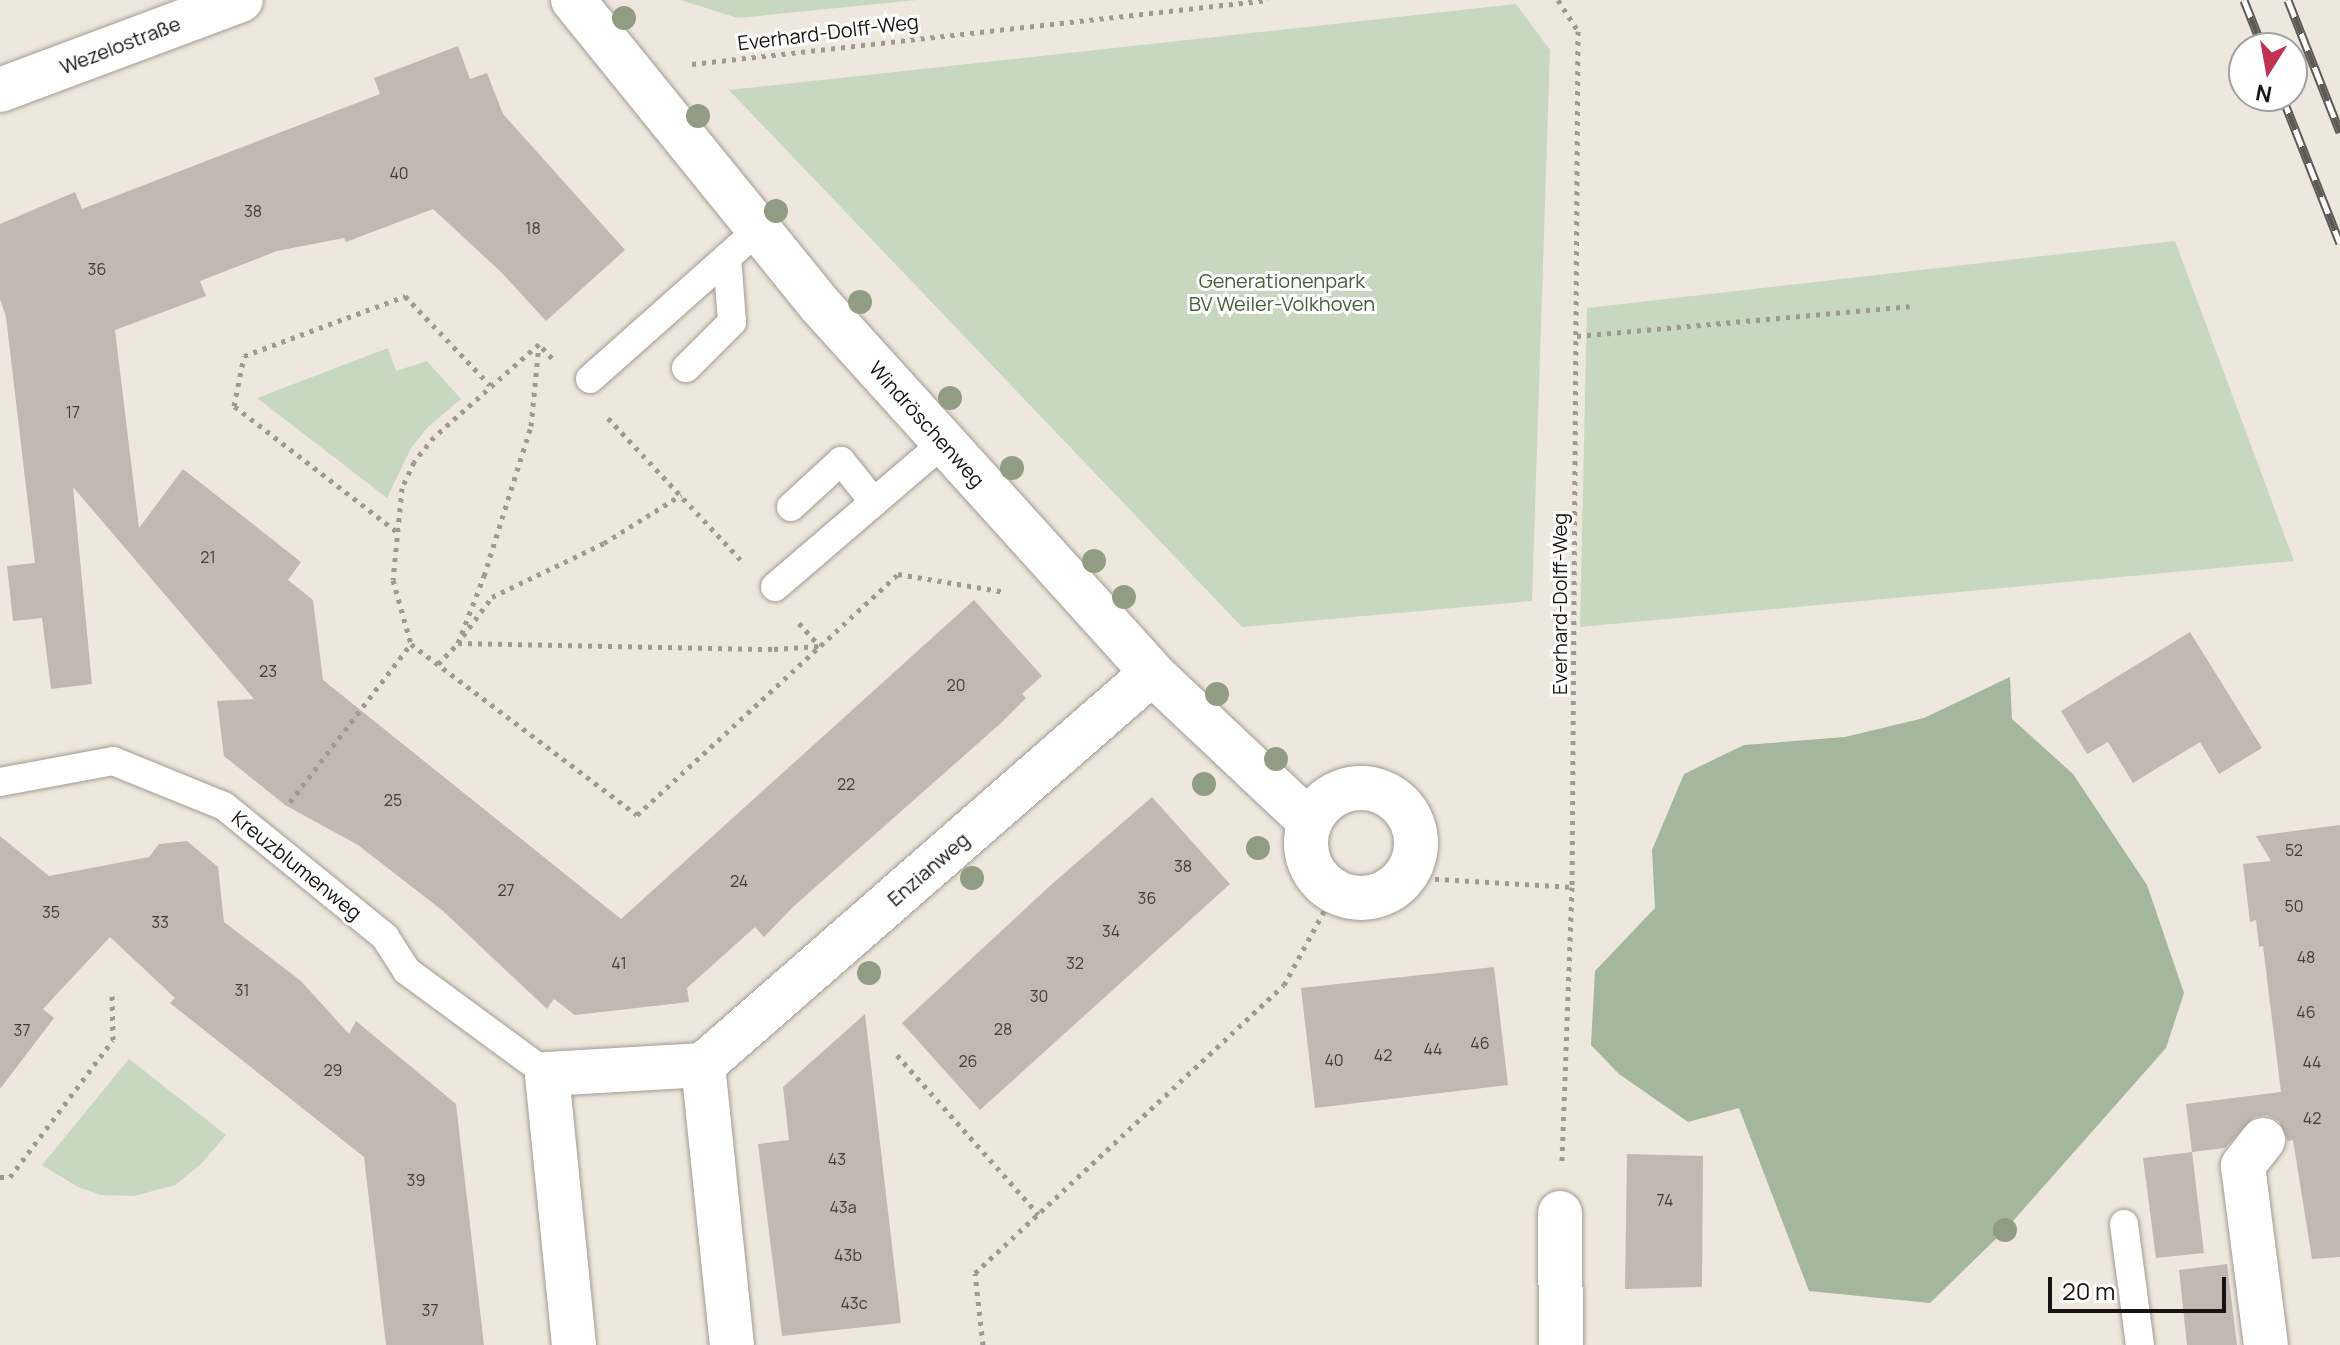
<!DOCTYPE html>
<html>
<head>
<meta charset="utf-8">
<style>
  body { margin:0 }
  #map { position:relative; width:2340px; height:1345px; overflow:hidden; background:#eee7de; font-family:Manrope,sans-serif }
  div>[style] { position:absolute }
  .green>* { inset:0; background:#c7d7c0 }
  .forest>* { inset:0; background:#a4b69c }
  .building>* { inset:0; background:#c1b9b1 }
  .path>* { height:5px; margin-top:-2.5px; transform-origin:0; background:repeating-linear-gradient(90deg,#9f9992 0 4px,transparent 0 10px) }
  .roads { filter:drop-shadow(0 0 2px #a29b92) drop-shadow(0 0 2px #a29b92) }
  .service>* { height:28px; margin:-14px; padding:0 14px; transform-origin:14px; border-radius:14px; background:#fff }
  .minor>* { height:44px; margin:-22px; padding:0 22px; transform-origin:22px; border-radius:22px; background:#fff }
  .minor>.ring { margin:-22px; padding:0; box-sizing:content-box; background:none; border:44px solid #fff; border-radius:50% }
  .rail>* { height:9px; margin-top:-4.5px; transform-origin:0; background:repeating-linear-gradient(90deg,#fff 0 18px,#5e5a55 0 36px); box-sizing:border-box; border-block:2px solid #5e5a55 }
  .trees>* { width:24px; height:24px; margin:-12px; border-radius:50%; background:#919d82 }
  span { translate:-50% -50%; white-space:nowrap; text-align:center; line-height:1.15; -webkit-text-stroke:6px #fff; paint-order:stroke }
  .number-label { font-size:16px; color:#423d39 }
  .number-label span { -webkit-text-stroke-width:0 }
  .street-label { font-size:20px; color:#171411 }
  .park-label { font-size:20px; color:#456036 }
  .north { position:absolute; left:2228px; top:32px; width:80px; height:80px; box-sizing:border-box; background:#fff; border:2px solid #a2a1a0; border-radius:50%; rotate:191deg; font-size:22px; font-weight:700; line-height:32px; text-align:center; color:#171411 }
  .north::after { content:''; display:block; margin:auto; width:28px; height:36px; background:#c23252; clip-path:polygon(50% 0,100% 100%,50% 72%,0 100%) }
  .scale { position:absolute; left:2048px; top:1277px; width:178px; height:36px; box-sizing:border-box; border:4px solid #171411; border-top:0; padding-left:10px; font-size:24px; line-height:28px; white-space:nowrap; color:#171411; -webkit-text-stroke:6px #fff; paint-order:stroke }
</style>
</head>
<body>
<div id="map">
  <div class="green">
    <div style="clip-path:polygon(680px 0,917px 0,738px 18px)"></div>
    <div style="clip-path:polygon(1516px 4px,1550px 50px,1532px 601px,1242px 627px,729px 90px)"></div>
    <div style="clip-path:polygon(2175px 241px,2294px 561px,1580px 627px,1587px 308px)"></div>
    <div style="clip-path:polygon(388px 348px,396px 371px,427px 361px,461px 399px,428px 427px,411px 448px,387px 498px,257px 398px)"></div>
    <div style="clip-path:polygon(129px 1059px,226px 1135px,200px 1165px,175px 1185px,134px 1196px,101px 1195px,78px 1187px,42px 1165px)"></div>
  </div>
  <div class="forest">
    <div style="clip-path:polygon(2010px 677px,2012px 719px,2073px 774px,2147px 885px,2184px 993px,2166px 1048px,2005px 1230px,1930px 1303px,1809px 1291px,1739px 1108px,1688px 1122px,1619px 1074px,1591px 1045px,1595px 971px,1655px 908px,1652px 850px,1684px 774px,1744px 745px,1845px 737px,1924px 718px)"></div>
  </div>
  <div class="building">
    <div style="clip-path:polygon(458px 46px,470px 79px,487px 73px,503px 114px,625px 250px,546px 321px,501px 272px,433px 209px,346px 242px,344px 238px,277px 251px,200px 281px,206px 296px,115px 330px,139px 528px,183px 469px,301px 562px,288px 580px,313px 600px,323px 680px,621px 919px,974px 600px,1042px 676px,1022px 694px,1026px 698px,1001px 723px,794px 906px,764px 937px,755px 927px,687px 988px,689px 1002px,575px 1015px,554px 999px,547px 1009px,443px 911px,358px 845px,285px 805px,224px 756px,217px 701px,254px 699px,73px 487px,92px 684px,51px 689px,42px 618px,13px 621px,7px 566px,35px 563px,6px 317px,0 299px,0 224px,75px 192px,82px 209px,380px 94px,374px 78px)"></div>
    <div style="clip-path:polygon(2190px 632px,2262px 748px,2219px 774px,2200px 742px,2133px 783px,2108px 742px,2087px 754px,2061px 711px)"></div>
    <div style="clip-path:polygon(1152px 797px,1230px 884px,980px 1110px,902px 1023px,1052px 884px)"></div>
    <div style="clip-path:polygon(2340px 825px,2340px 1257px,2312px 1259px,2293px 1140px,2288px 1141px,2279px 1121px,2267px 1115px,2254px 1117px,2225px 1148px,2192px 1152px,2186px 1104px,2281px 1092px,2263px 946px,2259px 947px,2256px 920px,2250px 922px,2243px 864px,2271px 861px,2256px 836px)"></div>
    <div style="clip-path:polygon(0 836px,49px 876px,149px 857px,159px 844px,187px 841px,218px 867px,224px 922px,301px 981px,349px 1034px,356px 1021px,456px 1104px,484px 1345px,386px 1345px,364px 1157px,170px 1003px,175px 998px,110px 937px,43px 1009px,54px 1018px,0 1089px)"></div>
    <div style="clip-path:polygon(1494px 967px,1508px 1085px,1315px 1108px,1301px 988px)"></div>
    <div style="clip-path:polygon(865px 1014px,901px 1323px,782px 1336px,758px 1144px,789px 1140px,783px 1087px)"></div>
    <div style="clip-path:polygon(2192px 1152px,2204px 1253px,2156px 1258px,2143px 1158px)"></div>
    <div style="clip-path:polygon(1627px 1154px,1703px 1156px,1702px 1287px,1625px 1289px)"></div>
    <div style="clip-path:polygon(2227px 1264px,2237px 1345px,2187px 1345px,2179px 1270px)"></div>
  </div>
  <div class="path">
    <div style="left:1558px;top:0;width:37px;rotate:57deg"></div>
    <div style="left:1578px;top:31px;width:856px;rotate:90.4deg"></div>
    <div style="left:1572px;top:887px;width:274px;rotate:92.1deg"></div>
    <div style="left:692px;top:64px;width:580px;rotate:-6.34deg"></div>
    <div style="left:1577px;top:336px;width:334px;rotate:-5.1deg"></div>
    <div style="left:552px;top:358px;width:19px;rotate:-133deg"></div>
    <div style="left:539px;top:344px;width:140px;rotate:138.5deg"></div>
    <div style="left:434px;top:437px;width:32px;rotate:129deg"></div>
    <div style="left:414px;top:462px;width:29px;rotate:115deg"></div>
    <div style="left:402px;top:488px;width:92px;rotate:95.6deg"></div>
    <div style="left:393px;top:580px;width:66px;rotate:74.3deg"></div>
    <div style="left:411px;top:644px;width:283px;rotate:37.1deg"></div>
    <div style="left:637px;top:815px;width:355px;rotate:-42.7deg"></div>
    <div style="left:898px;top:574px;width:109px;rotate:9.5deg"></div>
    <div style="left:608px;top:418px;width:195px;rotate:46.9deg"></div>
    <div style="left:396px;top:531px;width:205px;rotate:-142.3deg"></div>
    <div style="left:234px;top:406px;width:51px;rotate:-78.7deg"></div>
    <div style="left:244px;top:356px;width:172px;rotate:-20.4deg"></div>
    <div style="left:405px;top:296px;width:123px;rotate:46.3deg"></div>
    <div style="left:799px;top:623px;width:31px;rotate:48deg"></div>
    <div style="left:463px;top:636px;width:49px;rotate:-53.4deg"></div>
    <div style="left:492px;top:597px;width:124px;rotate:-25.7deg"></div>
    <div style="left:604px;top:543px;width:91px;rotate:-31.9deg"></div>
    <div style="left:458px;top:643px;width:72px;rotate:-68.8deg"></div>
    <div style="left:484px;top:576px;width:157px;rotate:-72.6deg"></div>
    <div style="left:531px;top:426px;width:81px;rotate:-84.4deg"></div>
    <div style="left:438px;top:664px;width:29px;rotate:-46deg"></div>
    <div style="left:458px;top:643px;width:316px;rotate:1.1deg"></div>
    <div style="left:774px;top:649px;width:45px;rotate:-3.8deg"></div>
    <div style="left:290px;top:802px;width:199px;rotate:-52.6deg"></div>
    <div style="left:1405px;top:877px;width:167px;rotate:3.4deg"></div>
    <div style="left:897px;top:1055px;width:213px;rotate:48.4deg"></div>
    <div style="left:0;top:1177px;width:10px"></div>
    <div style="left:10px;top:1177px;width:171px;rotate:-53.1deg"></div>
    <div style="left:113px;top:1040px;width:45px;rotate:-91.3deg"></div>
    <div style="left:983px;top:1345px;width:72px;rotate:-96.3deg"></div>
    <div style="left:975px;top:1273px;width:422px;rotate:-43deg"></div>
    <div style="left:1284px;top:985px;width:107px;rotate:-61.5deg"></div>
  </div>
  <div class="roads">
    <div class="service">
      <div style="left:686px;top:368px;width:65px;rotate:-45deg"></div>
      <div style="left:732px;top:322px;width:65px;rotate:-94.4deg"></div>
      <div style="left:590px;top:379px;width:226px;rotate:-41.6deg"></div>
      <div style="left:791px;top:507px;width:68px;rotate:-42.6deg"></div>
      <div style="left:841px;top:461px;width:53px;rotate:51.2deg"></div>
      <div style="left:775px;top:587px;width:223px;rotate:-40.6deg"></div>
      <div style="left:0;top:782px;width:115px;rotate:-10.5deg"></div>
      <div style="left:113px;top:761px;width:120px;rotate:22.1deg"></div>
      <div style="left:224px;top:806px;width:208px;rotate:39.1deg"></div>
      <div style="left:385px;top:937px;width:40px;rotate:57.1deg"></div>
      <div style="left:407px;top:971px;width:174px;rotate:36.3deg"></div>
      <div style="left:2124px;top:1224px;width:122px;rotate:82.5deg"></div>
    </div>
    <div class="minor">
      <div style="left:573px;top:0;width:392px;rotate:51deg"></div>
      <div style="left:820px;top:305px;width:496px;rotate:47.9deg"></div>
      <div style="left:1152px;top:673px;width:217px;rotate:43.3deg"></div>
      <div style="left:0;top:90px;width:257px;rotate:-20.5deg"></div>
      <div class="ring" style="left:1306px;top:788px;width:66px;height:66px"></div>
      <div style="left:703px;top:1065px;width:281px;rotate:84.1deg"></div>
      <div style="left:2263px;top:1140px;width:33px;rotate:128deg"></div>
      <div style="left:2243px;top:1166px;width:180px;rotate:82.7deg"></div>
      <div style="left:1560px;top:1213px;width:132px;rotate:89.6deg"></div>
      <div style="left:574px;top:1345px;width:272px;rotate:-95.7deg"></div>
      <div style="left:547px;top:1074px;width:156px;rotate:-3.3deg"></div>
      <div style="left:703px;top:1065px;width:596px;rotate:-41.12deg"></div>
    </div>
  </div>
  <div class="rail">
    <div style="left:2244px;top:0;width:52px;rotate:68.4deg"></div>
    <div style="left:2288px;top:0;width:142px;rotate:68.5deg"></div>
    <div style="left:2282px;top:96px;width:158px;rotate:68.5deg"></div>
  </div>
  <div class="trees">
    <div style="left:624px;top:18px"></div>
    <div style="left:698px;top:116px"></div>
    <div style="left:776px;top:211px"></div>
    <div style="left:860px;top:302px"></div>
    <div style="left:950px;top:398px"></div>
    <div style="left:1012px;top:468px"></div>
    <div style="left:1094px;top:561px"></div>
    <div style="left:1124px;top:597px"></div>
    <div style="left:1217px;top:694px"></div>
    <div style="left:1276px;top:759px"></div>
    <div style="left:1204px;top:784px"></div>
    <div style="left:1258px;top:848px"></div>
    <div style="left:972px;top:878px"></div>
    <div style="left:869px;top:973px"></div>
    <div style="left:2005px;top:1230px"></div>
  </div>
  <div class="number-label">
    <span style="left:399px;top:173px">40</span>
    <span style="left:253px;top:211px">38</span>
    <span style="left:533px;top:228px">18</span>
    <span style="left:97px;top:269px">36</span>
    <span style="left:73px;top:412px">17</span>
    <span style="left:208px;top:557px">21</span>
    <span style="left:268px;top:671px">23</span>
    <span style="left:956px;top:685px">20</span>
    <span style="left:846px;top:784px">22</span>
    <span style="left:393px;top:800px">25</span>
    <span style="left:2294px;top:850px">52</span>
    <span style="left:1183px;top:866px">38</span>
    <span style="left:739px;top:881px">24</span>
    <span style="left:506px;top:890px">27</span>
    <span style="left:1147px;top:898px">36</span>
    <span style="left:2294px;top:906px">50</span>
    <span style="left:51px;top:912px">35</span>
    <span style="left:160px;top:922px">33</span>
    <span style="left:1111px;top:931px">34</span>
    <span style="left:2306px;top:957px">48</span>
    <span style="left:619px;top:963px">41</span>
    <span style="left:1075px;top:963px">32</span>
    <span style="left:242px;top:990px">31</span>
    <span style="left:1039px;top:996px">30</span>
    <span style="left:2306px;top:1012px">46</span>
    <span style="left:1003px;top:1029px">28</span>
    <span style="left:22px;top:1030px">37</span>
    <span style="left:1480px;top:1043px">46</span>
    <span style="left:1433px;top:1049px">44</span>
    <span style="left:1383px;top:1055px">42</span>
    <span style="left:1334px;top:1060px">40</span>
    <span style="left:968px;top:1061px">26</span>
    <span style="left:2312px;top:1062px">44</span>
    <span style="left:333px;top:1070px">29</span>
    <span style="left:2312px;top:1118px">42</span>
    <span style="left:837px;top:1159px">43</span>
    <span style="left:416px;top:1180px">39</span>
    <span style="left:1665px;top:1200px">74</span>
    <span style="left:843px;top:1207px">43a</span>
    <span style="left:848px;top:1255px">43b</span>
    <span style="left:854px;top:1303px">43c</span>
    <span style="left:430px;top:1310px">37</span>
  </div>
  <div class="street-label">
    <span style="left:828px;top:32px;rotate:-7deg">Everhard-Dolff-Weg</span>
    <span style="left:120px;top:45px;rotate:-21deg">Wezelostraße</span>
    <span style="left:927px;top:424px;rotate:48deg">Windröschenweg</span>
    <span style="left:1559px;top:604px;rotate:-90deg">Everhard-Dolff-Weg</span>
    <span style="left:297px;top:865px;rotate:39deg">Kreuzblumenweg</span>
    <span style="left:928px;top:869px;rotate:-41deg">Enzianweg</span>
  </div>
  <div class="park-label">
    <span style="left:1282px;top:292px">Generationenpark<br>BV Weiler-Volkhoven</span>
  </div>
  <div class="north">N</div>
  <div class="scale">20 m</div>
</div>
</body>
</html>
